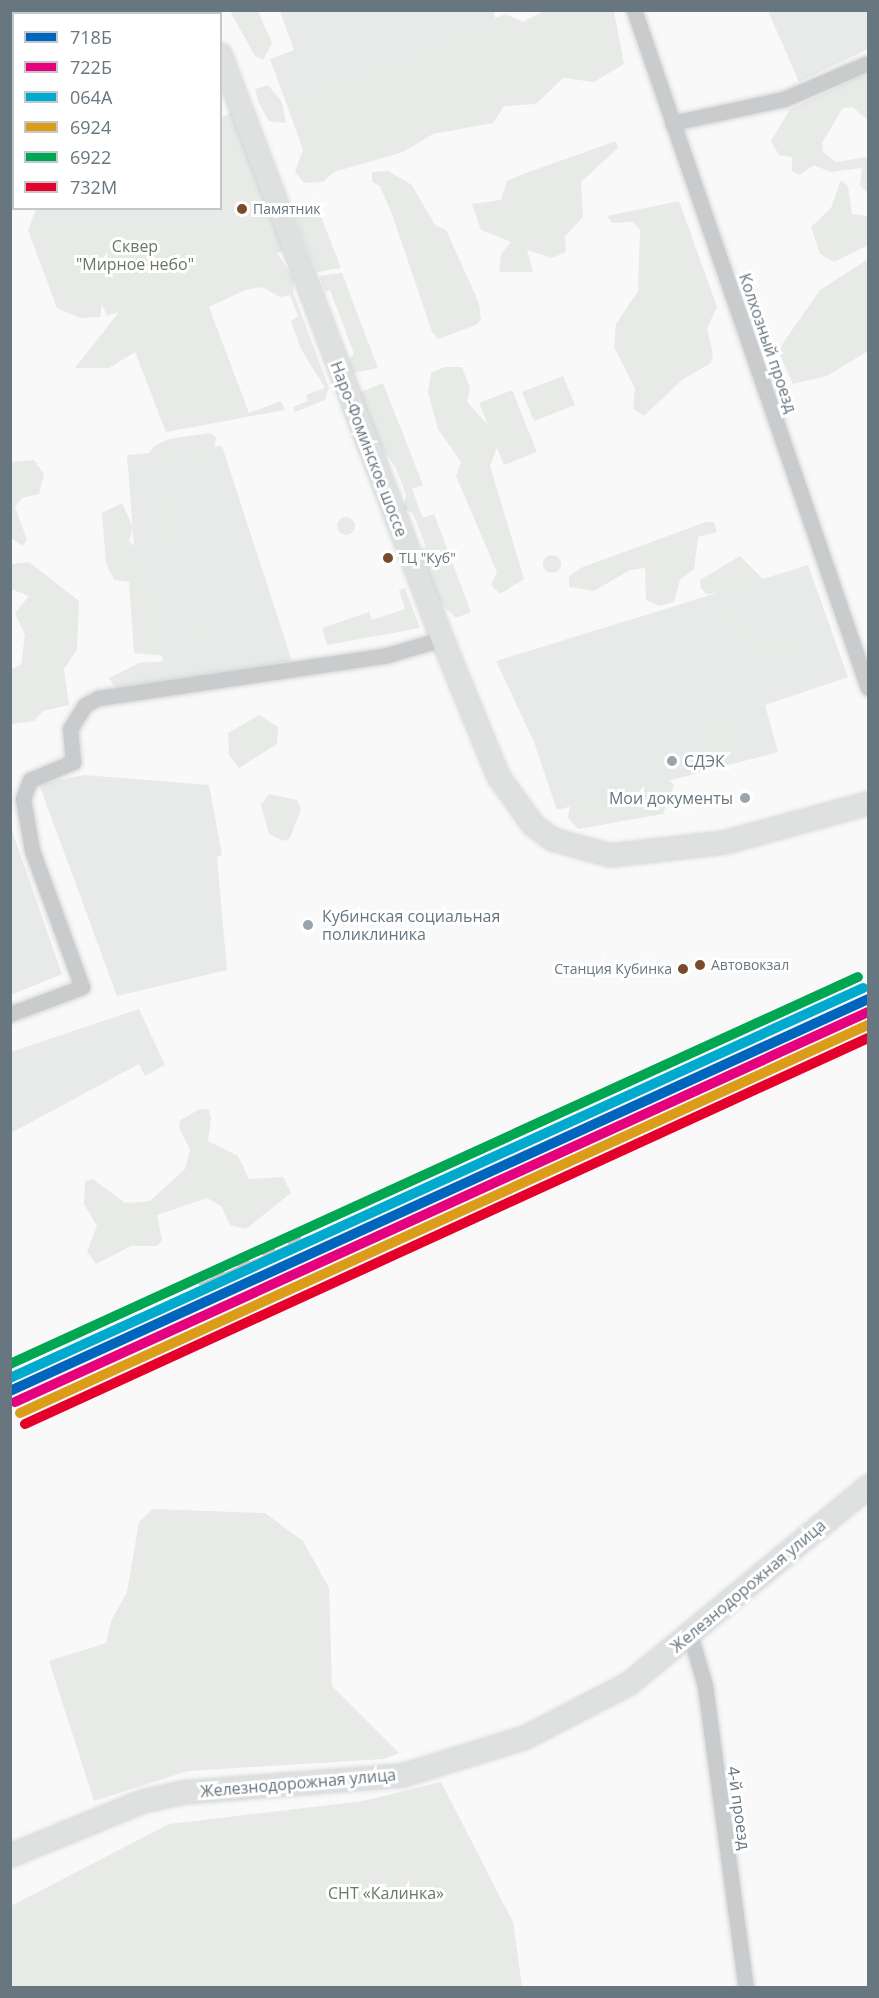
<!DOCTYPE html>
<html>
<head>
<meta charset="utf-8">
<style>
  body { margin:0 }
  #map { position:relative; width:879px; height:1998px; overflow:hidden; background:#f9f9f9; font-family:"Open Sans",sans-serif }
  div>[style] { position:absolute }
  .built>* { inset:0; background:#e8e9e9 }
  .green>* { inset:0; background:#e8eae7 }
  .round { border-radius:50% }
  .roads { filter:drop-shadow(0 0 2px #d4d5d6) drop-shadow(0 0 2px #d4d5d6) }
  .street>* { height:15px; margin:-7.5px; padding:0 7.5px; transform-origin:7.5px; border-radius:7.5px; background:#cacbcc }
  .secondary>* { height:21px; margin:-10.5px; padding:0 10.5px; transform-origin:10.5px; border-radius:10.5px; background:#dfe0e0 }
  .rail>* { height:7px; margin-top:-3.5px; transform-origin:0; background:repeating-linear-gradient(90deg,#fff 0 14px,#c0c2c3 0 28px); box-sizing:border-box; border-block:2px solid #c0c2c3 }
  .rail-1>* { height:10px; margin:-5px; padding:0 5px; transform-origin:5px; border-radius:5px; background:#0065bd }
  .rail-2>* { height:10px; margin:-5px; padding:0 5px; transform-origin:5px; border-radius:5px; background:#e5007d }
  .rail-3>* { height:10px; margin:-5px; padding:0 5px; transform-origin:5px; border-radius:5px; background:#00a9ce }
  .rail-4>* { height:10px; margin:-5px; padding:0 5px; transform-origin:5px; border-radius:5px; background:#da9c19 }
  .rail-5>* { height:10px; margin:-5px; padding:0 5px; transform-origin:5px; border-radius:5px; background:#00a651 }
  .rail-6>* { height:10px; margin:-5px; padding:0 5px; transform-origin:5px; border-radius:5px; background:#e4002b }
  .dots>* { width:16px; height:16px; translate:-50% -50%; box-sizing:border-box; border:3px solid #fff; border-radius:50% }
  span { translate:-50% -50%; white-space:nowrap; text-align:center; line-height:1.15; -webkit-text-stroke:6px #fff; paint-order:stroke }
  .bus-label { font-size:14px; color:#67767f }
  .left { translate:0 -50%; text-align:left }
  .right { translate:-100% -50%; text-align:right }
  .park-label { font-size:16px; color:#6a7866 }
  .street-label { font-size:16px; color:#67767f }
  .poi-label { font-size:16px; color:#67767f }
  .frame { position:absolute; inset:0; border:12px solid #67767f; pointer-events:none }
  .legend { position:absolute; left:12px; top:12px; width:210px; height:198px; box-sizing:border-box; background:#fff; border:2px solid #c2c8cc; margin:0; padding:8px 10px; list-style:none; font-size:18px; color:#67767f }
  .legend li { display:flex; align-items:center; gap:12px; height:30px }
  .legend b { width:30px; border:2px solid #c2c8cc }
</style>
</head>
<body>
<div id="map">
  <div class="built">
    <div style="clip-path:polygon(493px 10px,496px 20px,284px 97px,270px 59px,294px 50px,280px 11px)"></div>
    <div style="clip-path:polygon(768px 11px,868px 11px,868px 49px,799px 82px)"></div>
    <div style="clip-path:polygon(222px 446px,292px 661px,166px 680px,152px 599px,136px 571px,127px 455px)"></div>
    <div style="clip-path:polygon(808px 565px,848px 677px,765px 705px,778px 752px,557px 810px,534px 742px,496px 661px)"></div>
    <div style="clip-path:polygon(84px 775px,209px 785px,222px 855px,217px 857px,227px 970px,117px 996px,39px 784px)"></div>
    <div style="clip-path:polygon(10px 825px,62px 974px,11px 995px,10px 995px)"></div>
    <div style="clip-path:polygon(139px 1009px,165px 1065px,145px 1076px,139px 1064px,11px 1133px,11px 1052px)"></div>
  </div>
  <div class="green">
    <div style="clip-path:polygon(230px 11px,258px 11px,272px 43px,263px 60px,255px 56px)"></div>
    <div style="clip-path:polygon(614px 11px,624px 64px,594px 82px,563px 78px,536px 104px,504px 106px,493px 123px,433px 134px,403px 152px,334px 172px,323px 182px,304px 183px,295px 171px,303px 150px,284px 97px,506px 14px,523px 22px,544px 11px)"></div>
    <div style="clip-path:polygon(868px 73px,868px 120px,852px 107px,843px 108px,822px 143px,823px 152px,836px 162px,868px 157px,868px 194px,860px 185px,862px 168px,830px 172px,814px 165px,799px 175px,792px 171px,792px 157px,779px 155px,771px 141px,790px 109px)"></div>
    <div style="clip-path:polygon(268px 85px,282px 102px,286px 123px,269px 121px,258px 101px,255px 89px)"></div>
    <div style="clip-path:polygon(234px 112px,285px 250px,277px 253px,294px 279px,293px 292px,329px 388px,325px 400px,295px 412px,293px 407px,308px 401px,306px 395px,325px 388px,301px 349px,291px 321px,298px 316px,290px 295px,280px 297px,262px 287px,245px 290px,209px 307px,249px 413px,281px 401px,285px 410px,166px 432px,135px 352px,109px 368px,75px 368px,119px 312px,107px 316px,102px 304px,100px 317px,80px 318px,57px 308px,28px 230px,36px 209px,220px 208px,221px 117px)"></div>
    <div style="clip-path:polygon(616px 141px,618px 148px,581px 182px,583px 217px,565px 236px,566px 252px,552px 258px,527px 250px,533px 272px,499px 272px,501px 254px,511px 242px,481px 230px,472px 204px,501px 200px,507px 181px,526px 173px)"></div>
    <div style="clip-path:polygon(388px 171px,412px 185px,435px 225px,446px 230px,479px 303px,481px 320px,476px 325px,438px 339px,432px 332px,392px 214px,380px 186px,372px 182px,372px 172px)"></div>
    <div style="clip-path:polygon(841px 180px,848px 186px,852px 214px,868px 216px,868px 245px,834px 262px,820px 254px,811px 227px,831px 208px)"></div>
    <div style="clip-path:polygon(679px 201px,717px 307px,707px 328px,713px 355px,711px 363px,682px 380px,644px 416px,633px 409px,635px 389px,614px 347px,616px 324px,638px 291px,640px 230px,633px 222px,612px 223px,607px 216px)"></div>
    <div style="clip-path:polygon(311px 205px,318px 209px,341px 268px,317px 272px,293px 210px)"></div>
    <div style="clip-path:polygon(868px 259px,868px 351px,827px 376px,793px 384px,779px 353px,783px 343px,820px 290px)"></div>
    <div style="clip-path:polygon(342px 273px,378px 368px,348px 374px,345px 364px,354px 354px,330px 290px,325px 292px,319px 276px)"></div>
    <div style="clip-path:polygon(444px 367px,462px 367px,470px 388px,467px 402px,488px 425px,479px 403px,512px 390px,537px 452px,504px 465px,497px 448px,490px 466px,524px 579px,500px 594px,491px 585px,497px 572px,456px 476px,461px 462px,438px 429px,428px 392px,431px 373px)"></div>
    <div style="clip-path:polygon(563px 376px,575px 405px,534px 421px,522px 392px)"></div>
    <div style="clip-path:polygon(383px 383px,423px 485px,412px 489px,423px 518px,434px 514px,471px 612px,456px 618px,437px 600px,418px 550px,426px 547px,413px 513px,403px 509px,406px 495px,396px 468px,373px 435px,358px 393px)"></div>
    <div style="clip-path:polygon(210px 433px,216px 437px,212px 461px,216px 483px,198px 481px,194px 458px,162px 467px,144px 461px,154px 446px,169px 439px)"></div>
    <div style="clip-path:polygon(34px 460px,44px 474px,39px 494px,22px 498px,15px 507px,27px 539px,23px 546px,11px 538px,11px 462px)"></div>
    <div style="clip-path:polygon(167px 489px,188px 497px,180px 510px,177px 550px,170px 556px,161px 547px,163px 521px,151px 509px,160px 491px)"></div>
    <div style="clip-path:polygon(122px 503px,133px 527px,129px 541px,141px 553px,146px 578px,167px 584px,168px 602px,192px 602px,195px 609px,191px 615px,168px 619px,169px 627px,175px 632px,206px 622px,219px 635px,217px 643px,190px 638px,164px 656px,134px 653px,129px 582px,114px 580px,106px 563px,102px 513px)"></div>
    <div class="round" style="left:337px;top:517px;width:18px;height:18px"></div>
    <div style="clip-path:polygon(706px 522px,714px 522px,717px 532px,698px 537px,694px 569px,680px 580px,674px 602px,660px 606px,646px 600px,645px 568px,630px 570px,594px 591px,569px 587px,569px 576px,583px 567px)"></div>
    <div class="round" style="left:543px;top:555px;width:18px;height:18px"></div>
    <div style="clip-path:polygon(740px 556px,764px 580px,764px 588px,744px 607px,750px 629px,763px 637px,787px 627px,802px 635px,800px 650px,783px 660px,758px 662px,742px 653px,720px 617px,725px 592px,706px 594px,701px 588px,700px 580px)"></div>
    <div style="clip-path:polygon(29px 562px,79px 601px,77px 650px,64px 669px,69px 705px,43px 711px,34px 721px,11px 724px,11px 669px,21px 665px,25px 635px,15px 613px,29px 596px,11px 589px,11px 564px)"></div>
    <div style="clip-path:polygon(405px 588px,420px 628px,327px 645px,322px 628px,369px 612px,372px 620px,405px 609px,399px 590px)"></div>
    <div style="clip-path:polygon(266px 654px,278px 658px,280px 665px,117px 690px,109px 678px,139px 663px)"></div>
    <div style="clip-path:polygon(737px 705px,742px 721px,733px 749px,714px 767px,706px 767px,689px 725px,700px 712px)"></div>
    <div style="clip-path:polygon(259px 715px,278px 727px,277px 744px,239px 768px,229px 755px,228px 733px)"></div>
    <div style="clip-path:polygon(651px 779px,668px 779px,674px 785px,663px 814px,578px 829px,568px 818px,571px 801px)"></div>
    <div style="clip-path:polygon(269px 794px,297px 800px,301px 809px,290px 838px,283px 841px,269px 834px,261px 805px)"></div>
    <div style="clip-path:polygon(200px 1109px,209px 1110px,211px 1119px,208px 1141px,238px 1156px,249px 1179px,283px 1177px,291px 1193px,246px 1229px,230px 1225px,221px 1206px,207px 1198px,157px 1215px,162px 1240px,157px 1246px,131px 1246px,96px 1264px,87px 1251px,97px 1226px,84px 1204px,85px 1181px,93px 1179px,125px 1203px,150px 1201px,185px 1169px,190px 1150px,179px 1128px,180px 1120px)"></div>
    <div style="clip-path:polygon(152px 1509px,265px 1513px,303px 1541px,329px 1588px,332px 1686px,399px 1753px,384px 1759px,188px 1771px,94px 1801px,49px 1661px,106px 1643px,111px 1621px,127px 1592px,139px 1522px)"></div>
    <div style="clip-path:polygon(441px 1782px,513px 1922px,522px 1987px,11px 1987px,11px 1906px,169px 1824px,363px 1801px)"></div>
  </div>
  <div class="roads">
    <div class="street">
      <div style="left:634px;top:10px;width:717px;rotate:70.96deg"></div>
      <div style="left:672px;top:123px;width:115px;rotate:-12.1deg"></div>
      <div style="left:784px;top:99px;width:91px;rotate:-23.2deg"></div>
      <div style="left:10px;top:1014px;width:77px;rotate:-20.6deg"></div>
      <div style="left:82px;top:987px;width:146px;rotate:-110.1deg"></div>
      <div style="left:32px;top:850px;width:52px;rotate:-100deg"></div>
      <div style="left:23px;top:799px;width:20px;rotate:-70deg"></div>
      <div style="left:30px;top:780px;width:47px;rotate:-22.7deg"></div>
      <div style="left:73px;top:762px;width:33px;rotate:-95deg"></div>
      <div style="left:70px;top:729px;width:28px;rotate:-58deg"></div>
      <div style="left:85px;top:705px;width:15px;rotate:-28deg"></div>
      <div style="left:98px;top:698px;width:289px;rotate:-8.4deg"></div>
      <div style="left:384px;top:656px;width:60px;rotate:-16.3deg"></div>
      <div style="left:690px;top:1634px;width:54px;rotate:73.9deg"></div>
      <div style="left:705px;top:1686px;width:305px;rotate:82.3deg"></div>
    </div>
    <div class="secondary">
      <div style="left:204px;top:10px;width:4px;rotate:76deg"></div>
      <div style="left:220px;top:54px;width:626px;rotate:69.22deg"></div>
      <div style="left:442px;top:639px;width:148px;rotate:67.8deg"></div>
      <div style="left:498px;top:776px;width:60px;rotate:54.5deg"></div>
      <div style="left:533px;top:825px;width:24px;rotate:36deg"></div>
      <div style="left:552px;top:839px;width:60px;rotate:15.4deg"></div>
      <div style="left:610px;top:855px;width:115px;rotate:-6.5deg"></div>
      <div style="left:724px;top:842px;width:149px;rotate:-15.2deg"></div>
      <div style="left:10px;top:1855px;width:143px;rotate:-22.2deg"></div>
      <div style="left:142px;top:1801px;width:42px;rotate:-12.4deg"></div>
      <div style="left:183px;top:1792px;width:220px;rotate:-4.4deg"></div>
      <div style="left:402px;top:1775px;width:129px;rotate:-17.2deg"></div>
      <div style="left:525px;top:1737px;width:117px;rotate:-27.4deg"></div>
      <div style="left:629px;top:1683px;width:310px;rotate:-39.5deg"></div>
    </div>
  </div>
  <div class="rail">
    <div style="left:198px;top:1282px;width:120px;rotate:-23.6deg"></div>
  </div>
  <div class="rail-1">
    <div style="left:10px;top:1391px;width:943px;rotate:-24.55deg"></div>
  </div>
  <div class="rail-2">
    <div style="left:15px;top:1402px;width:938px;rotate:-24.57deg"></div>
  </div>
  <div class="rail-3">
    <div style="left:10px;top:1378px;width:938px;rotate:-24.57deg"></div>
  </div>
  <div class="rail-4">
    <div style="left:20px;top:1413px;width:933px;rotate:-24.59deg"></div>
  </div>
  <div class="rail-5">
    <div style="left:10px;top:1364px;width:932px;rotate:-24.53deg"></div>
  </div>
  <div class="rail-6">
    <div style="left:25px;top:1424px;width:927px;rotate:-24.6deg"></div>
  </div>
  <div class="dots">
    <div style="left:242px;top:209px;background:#7a4b2a"></div>
    <div style="left:388px;top:558px;background:#7a4b2a"></div>
    <div style="left:672px;top:761px;background:#9aa4aa"></div>
    <div style="left:745px;top:798px;background:#9aa4aa"></div>
    <div style="left:308px;top:925px;background:#9aa4aa"></div>
    <div style="left:700px;top:965px;background:#7a4b2a"></div>
    <div style="left:683px;top:969px;background:#7a4b2a"></div>
  </div>
  <div class="bus-label">
    <span class="left" style="left:253px;top:209px">Памятник</span>
    <span class="left" style="left:399px;top:558px">ТЦ "Куб"</span>
    <span class="left" style="left:711px;top:965px">Автовокзал</span>
    <span class="right" style="left:672px;top:969px">Станция Кубинка</span>
  </div>
  <div class="park-label">
    <span style="left:135px;top:255px">Сквер<br>"Мирное небо"</span>
    <span style="left:386px;top:1893px">СНТ «Калинка»</span>
  </div>
  <div class="street-label">
    <span style="left:768px;top:343px;rotate:71deg">Колхозный проезд</span>
    <span style="left:369px;top:449px;rotate:69deg">Наро-Фоминское шоссе</span>
    <span style="left:748px;top:1586px;rotate:-40deg">Железнодорожная улица</span>
    <span style="left:298px;top:1783px;rotate:-5deg">Железнодорожная улица</span>
    <span style="left:739px;top:1808px;rotate:82deg">4-й проезд</span>
  </div>
  <div class="poi-label">
    <span class="left" style="left:684px;top:761px">СДЭК</span>
    <span class="right" style="left:733px;top:798px">Мои документы</span>
    <span class="left" style="left:322px;top:925px">Кубинская социальная<br>поликлиника</span>
  </div>
  <div class="frame"></div>
  <ul class="legend">
  <li><b style="height:8px;background:#0065bd"></b>718Б</li>
  <li><b style="height:8px;background:#e5007d"></b>722Б</li>
  <li><b style="height:8px;background:#00a9ce"></b>064А</li>
  <li><b style="height:8px;background:#da9c19"></b>6924</li>
  <li><b style="height:8px;background:#00a651"></b>6922</li>
  <li><b style="height:8px;background:#e4002b"></b>732М</li>
  </ul>
</div>
</body>
</html>
